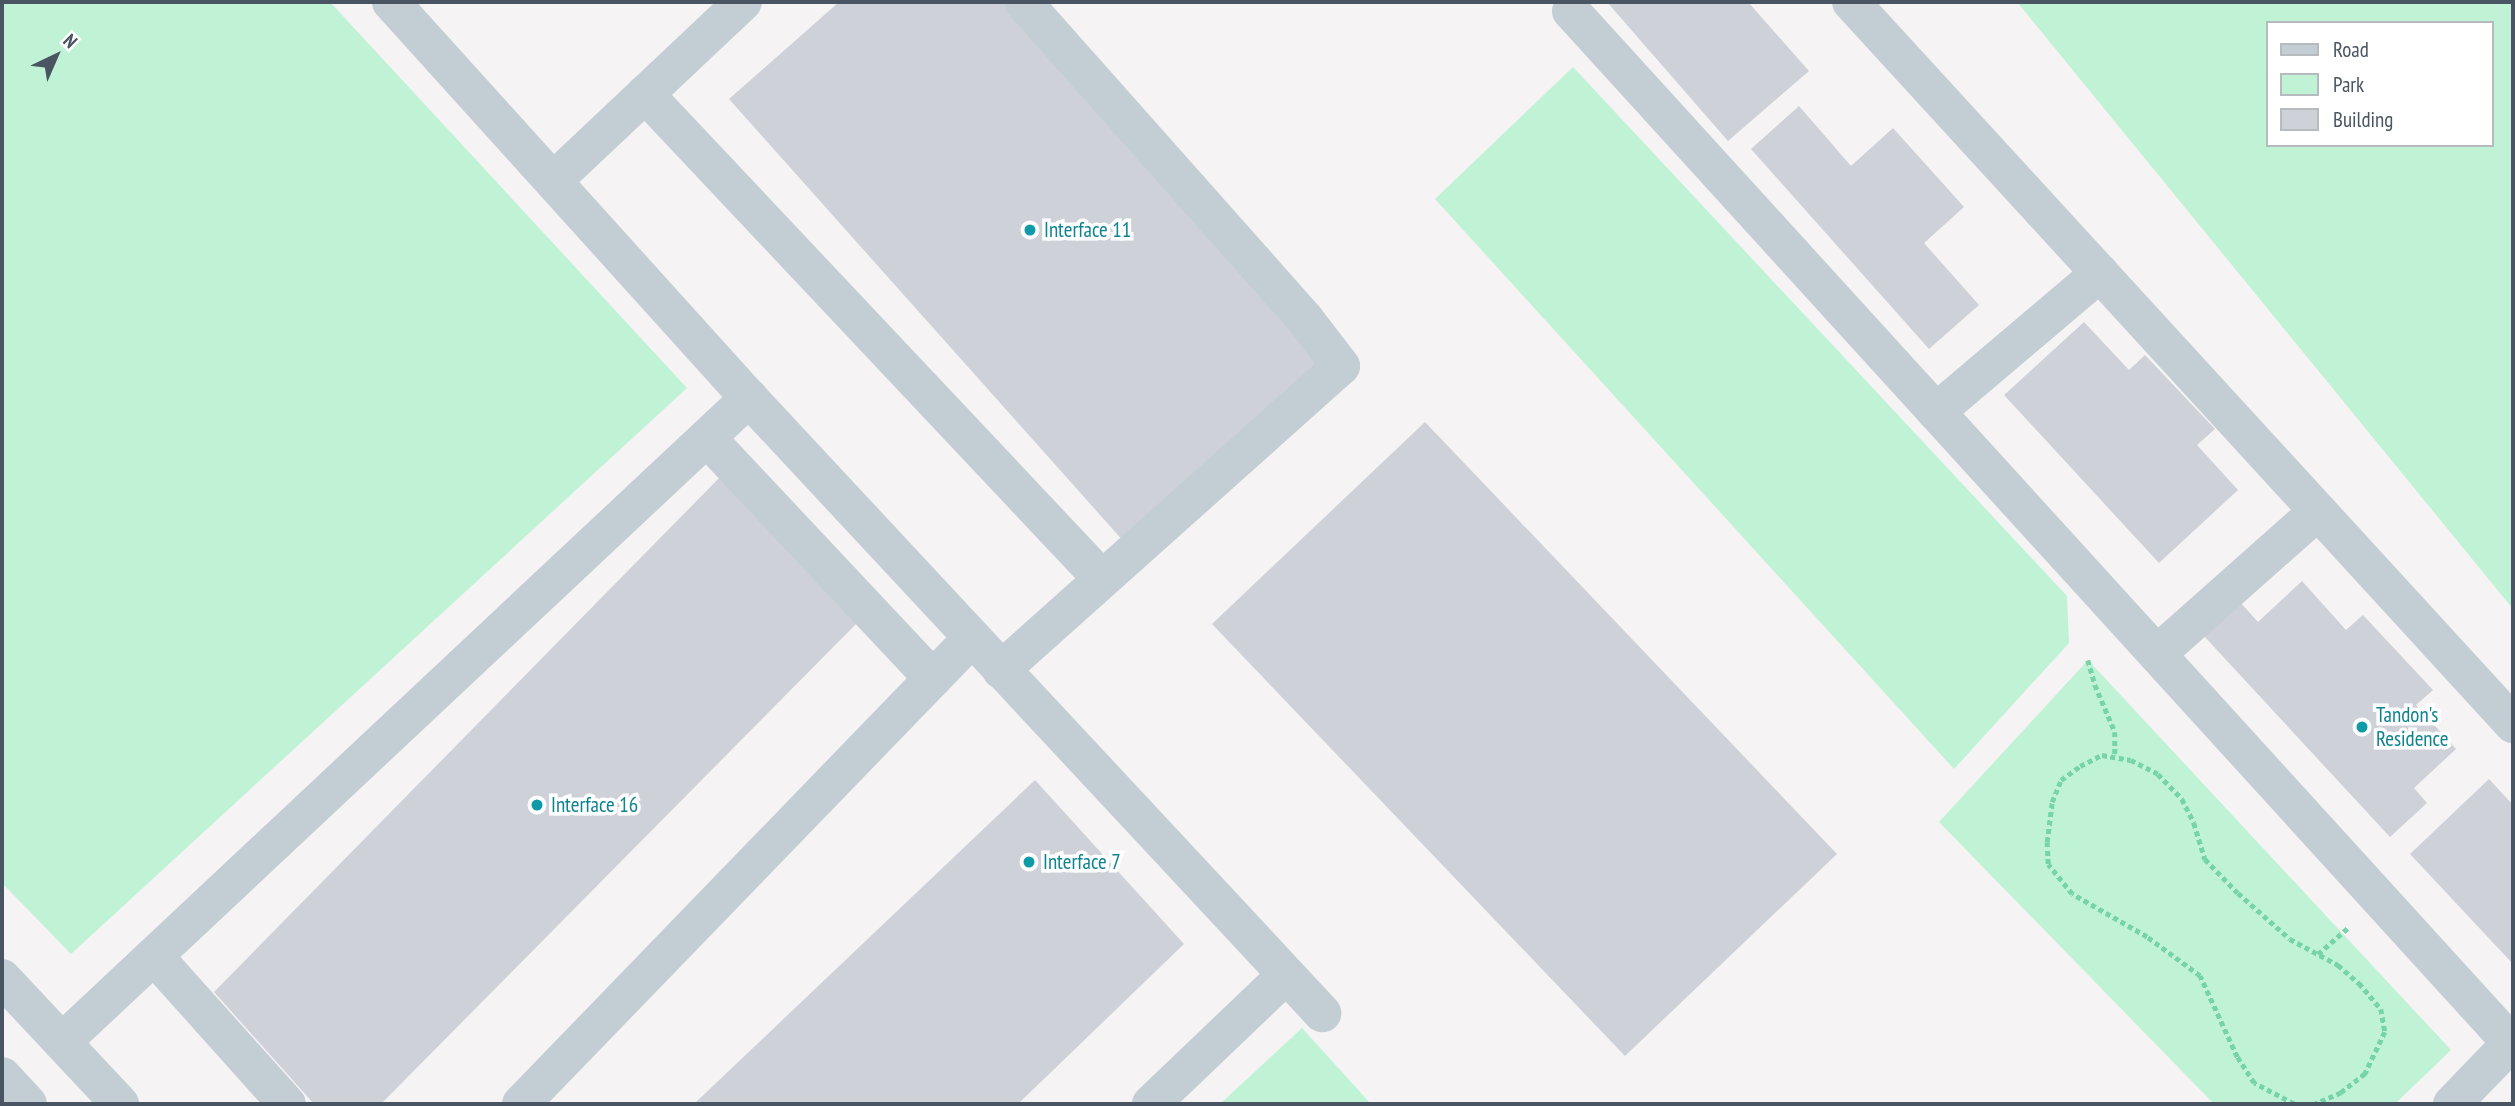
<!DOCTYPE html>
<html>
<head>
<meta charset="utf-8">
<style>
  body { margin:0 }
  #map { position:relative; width:2515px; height:1106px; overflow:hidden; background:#f5f3f3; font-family:"PT Sans Narrow",sans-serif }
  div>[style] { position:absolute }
  .green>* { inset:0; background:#c0f3d5 }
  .building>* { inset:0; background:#ced1d8 }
  .path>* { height:4.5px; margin-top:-2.25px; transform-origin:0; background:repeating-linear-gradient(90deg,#76d4a7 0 5px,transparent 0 8.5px) }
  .minor>* { height:38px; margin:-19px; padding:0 19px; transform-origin:19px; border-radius:19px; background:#c3cdd4 }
  .dots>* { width:19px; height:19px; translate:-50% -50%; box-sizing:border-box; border:4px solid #fff; border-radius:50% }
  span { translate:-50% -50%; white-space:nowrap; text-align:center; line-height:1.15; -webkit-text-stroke:7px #fff; paint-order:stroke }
  .culture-label { font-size:21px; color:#0d838f }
  .left { translate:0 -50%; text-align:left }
  .frame { position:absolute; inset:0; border:4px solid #495562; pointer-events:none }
  .legend { position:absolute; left:2266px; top:21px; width:228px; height:126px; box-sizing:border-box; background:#fff; border:2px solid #b6bbc0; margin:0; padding:9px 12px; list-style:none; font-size:21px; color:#495562 }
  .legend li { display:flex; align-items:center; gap:14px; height:35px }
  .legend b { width:35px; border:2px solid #b6bbc0 }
  .north { position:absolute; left:21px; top:21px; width:70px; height:70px; -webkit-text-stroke:5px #fff; paint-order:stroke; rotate:44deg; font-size:19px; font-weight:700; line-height:28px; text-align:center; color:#495562 }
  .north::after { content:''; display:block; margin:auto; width:24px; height:32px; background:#495562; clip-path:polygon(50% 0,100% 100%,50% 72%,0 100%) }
</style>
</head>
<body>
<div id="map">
  <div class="green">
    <div style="clip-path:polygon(2px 2px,330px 2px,687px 388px,71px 954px,2px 883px)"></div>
    <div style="clip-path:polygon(evenodd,2017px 2px,2513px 2px,2513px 609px,2017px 2px,2268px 23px,2492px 23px,2492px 145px,2268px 145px,2268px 23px)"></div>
    <div style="clip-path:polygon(1573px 67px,2067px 596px,2069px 643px,1954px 769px,1435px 199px)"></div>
    <div style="clip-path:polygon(2088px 660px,2451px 1050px,2395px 1104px,2214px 1104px,1939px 822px)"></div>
    <div style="clip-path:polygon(1302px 1028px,1371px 1104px,1220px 1104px)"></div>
  </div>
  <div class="building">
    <div style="clip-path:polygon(839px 2px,1010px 2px,1331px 361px,1126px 544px,729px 99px)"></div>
    <div style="clip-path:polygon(1607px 2px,1748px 2px,1809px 71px,1728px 141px)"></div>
    <div style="clip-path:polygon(1799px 106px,1851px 166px,1893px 128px,1964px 207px,1924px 243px,1979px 305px,1929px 349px,1751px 149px)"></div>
    <div style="clip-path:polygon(2084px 322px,2129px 370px,2145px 355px,2215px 429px,2197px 445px,2238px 490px,2159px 563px,2004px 395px)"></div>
    <div style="clip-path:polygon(1425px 422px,1837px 854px,1625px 1056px,1212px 624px)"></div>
    <div style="clip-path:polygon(723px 474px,862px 618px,381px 1104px,314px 1104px,214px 992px)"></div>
    <div style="clip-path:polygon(2302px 581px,2346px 630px,2363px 615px,2433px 690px,2416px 705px,2456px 749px,2414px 788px,2427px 803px,2390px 837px,2203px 635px,2240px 602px,2258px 622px)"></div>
    <div style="clip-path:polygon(2489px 779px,2513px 805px,2513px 964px,2410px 854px)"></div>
    <div style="clip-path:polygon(1035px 780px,1184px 944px,1018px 1104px,694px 1104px)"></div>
  </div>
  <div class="path">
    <div style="left:2088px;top:660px;width:26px;rotate:74deg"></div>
    <div style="left:2095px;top:685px;width:51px;rotate:66.9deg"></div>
    <div style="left:2115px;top:732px;width:25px;rotate:90deg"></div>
    <div style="left:2318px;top:954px;width:41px;rotate:-41.1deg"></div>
    <div style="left:2294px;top:1104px;width:45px;rotate:-152.3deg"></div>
    <div style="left:2254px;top:1083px;width:31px;rotate:-123deg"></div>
    <div style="left:2237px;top:1057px;width:89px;rotate:-114.6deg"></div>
    <div style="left:2200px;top:976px;width:66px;rotate:-143.7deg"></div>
    <div style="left:2147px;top:937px;width:86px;rotate:-150.2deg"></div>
    <div style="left:2072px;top:894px;width:38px;rotate:-129deg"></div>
    <div style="left:2048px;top:864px;width:22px;rotate:-93deg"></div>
    <div style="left:2047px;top:842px;width:40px;rotate:-82.9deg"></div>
    <div style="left:2052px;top:802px;width:24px;rotate:-68deg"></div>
    <div style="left:2061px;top:780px;width:24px;rotate:-36deg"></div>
    <div style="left:2080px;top:766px;width:25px;rotate:-27deg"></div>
    <div style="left:2102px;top:755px;width:29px;rotate:10deg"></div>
    <div style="left:2131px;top:760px;width:30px;rotate:27deg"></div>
    <div style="left:2158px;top:774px;width:35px;rotate:46deg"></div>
    <div style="left:2182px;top:799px;width:27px;rotate:63deg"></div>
    <div style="left:2194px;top:823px;width:38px;rotate:73deg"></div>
    <div style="left:2205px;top:859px;width:47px;rotate:45.9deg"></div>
    <div style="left:2238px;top:893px;width:69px;rotate:41.5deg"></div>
    <div style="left:2290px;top:939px;width:55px;rotate:28.4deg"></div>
    <div style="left:2338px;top:965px;width:28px;rotate:41deg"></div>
    <div style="left:2359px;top:983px;width:34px;rotate:50deg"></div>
    <div style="left:2381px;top:1009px;width:23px;rotate:80deg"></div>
    <div style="left:2385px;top:1032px;width:47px;rotate:115.5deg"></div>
    <div style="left:2365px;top:1074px;width:31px;rotate:142deg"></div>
    <div style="left:2341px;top:1093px;width:28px;rotate:157deg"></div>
  </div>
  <div class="minor">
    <div style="left:391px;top:2px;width:534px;rotate:47.89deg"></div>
    <div style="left:749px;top:398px;width:841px;rotate:47.02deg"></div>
    <div style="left:1851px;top:2px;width:980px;rotate:47.48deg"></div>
    <div style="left:1571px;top:11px;width:1396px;rotate:47.67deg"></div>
    <div style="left:2511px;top:1043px;width:85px;rotate:134deg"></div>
    <div style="left:645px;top:94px;width:666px;rotate:46.7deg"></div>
    <div style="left:553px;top:181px;width:261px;rotate:-43.3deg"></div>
    <div style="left:1936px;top:412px;width:215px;rotate:-40.3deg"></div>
    <div style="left:707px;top:438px;width:330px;rotate:46.8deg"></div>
    <div style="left:2157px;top:654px;width:215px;rotate:-41.6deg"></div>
    <div style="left:1001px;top:670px;width:456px;rotate:-41.8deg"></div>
    <div style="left:1341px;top:366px;width:61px;rotate:-127.6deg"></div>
    <div style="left:1304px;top:318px;width:423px;rotate:-131.6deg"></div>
    <div style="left:154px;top:956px;width:199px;rotate:48.1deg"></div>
    <div style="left:2px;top:978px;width:173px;rotate:46.9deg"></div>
    <div style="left:62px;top:1042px;width:942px;rotate:-43.15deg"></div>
    <div style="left:2px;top:1076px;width:38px;rotate:47deg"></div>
    <div style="left:521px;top:1104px;width:649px;rotate:-45.94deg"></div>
    <div style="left:1151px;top:1104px;width:185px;rotate:-43.7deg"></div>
  </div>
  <div class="dots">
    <div style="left:1030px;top:230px;background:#0f9aa8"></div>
    <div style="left:2362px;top:727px;background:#0f9aa8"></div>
    <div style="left:537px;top:805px;background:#0f9aa8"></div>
    <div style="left:1029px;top:862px;background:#0f9aa8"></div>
  </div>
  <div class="culture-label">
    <span class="left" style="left:1044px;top:230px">Interface 11</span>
    <span class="left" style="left:2376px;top:727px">Tandon's<br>Residence</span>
    <span class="left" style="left:551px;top:805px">Interface 16</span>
    <span class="left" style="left:1043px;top:862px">Interface 7</span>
  </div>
  <div class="frame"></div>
  <ul class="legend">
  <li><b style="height:9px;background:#c3cdd4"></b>Road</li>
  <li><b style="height:19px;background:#c0f3d5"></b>Park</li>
  <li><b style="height:19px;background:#ced1d8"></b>Building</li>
  </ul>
  <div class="north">N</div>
</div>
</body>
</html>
